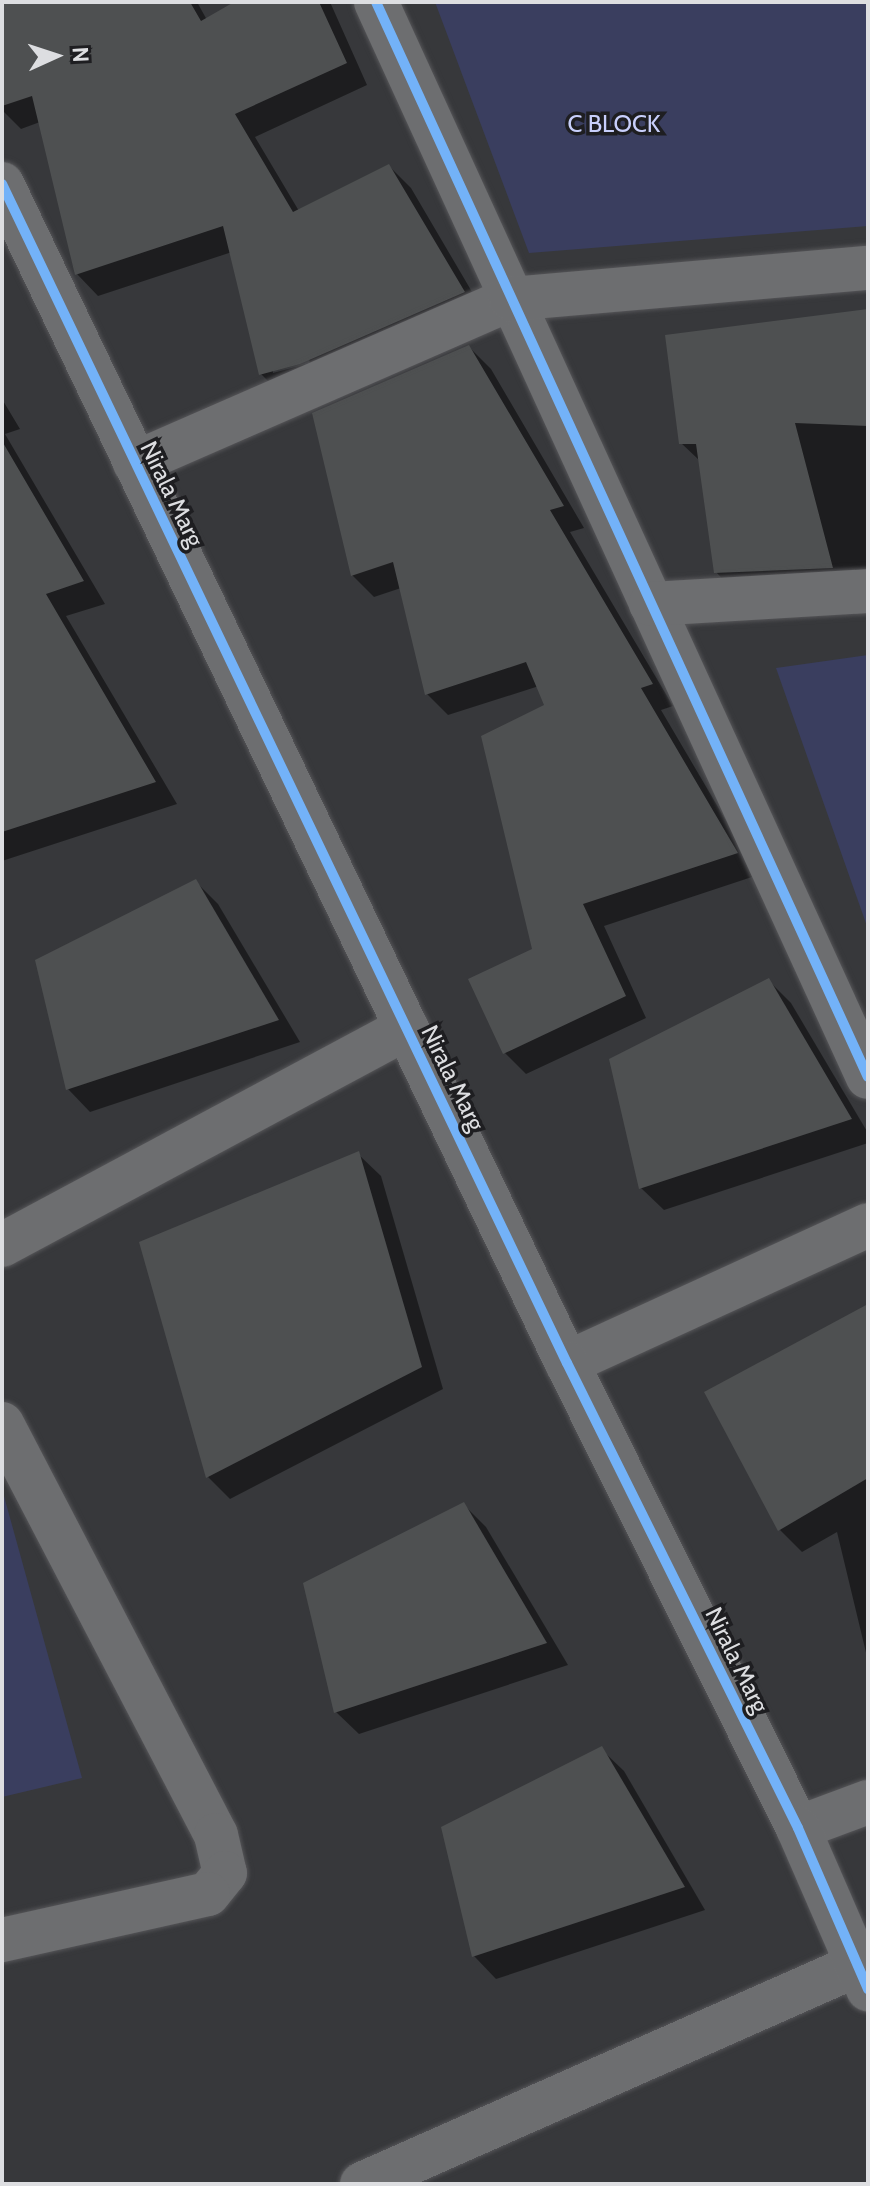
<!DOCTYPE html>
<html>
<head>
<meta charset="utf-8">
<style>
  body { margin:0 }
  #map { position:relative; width:870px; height:2186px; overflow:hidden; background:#37383b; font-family:Cabin,sans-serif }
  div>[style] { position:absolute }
  .green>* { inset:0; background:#3a3e5f }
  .shadow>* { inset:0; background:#0007 }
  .building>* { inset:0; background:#4e5051 }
  .roads { filter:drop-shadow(0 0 2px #555558) drop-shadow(0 0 2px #555558) }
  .minor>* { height:44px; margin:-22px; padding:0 22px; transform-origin:22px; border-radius:22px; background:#6d6e70 }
  .tertiary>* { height:44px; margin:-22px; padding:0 22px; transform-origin:22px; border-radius:22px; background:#6d6e70 }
  .cycleway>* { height:10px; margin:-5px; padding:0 5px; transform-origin:5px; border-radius:5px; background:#73b2f8 }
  span { translate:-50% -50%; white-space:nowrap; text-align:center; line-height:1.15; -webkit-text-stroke:7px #1e1e21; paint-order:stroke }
  .park-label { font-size:24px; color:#c8cffb }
  .street-label { font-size:24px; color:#dddee1 }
  .frame { position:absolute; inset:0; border:4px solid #dddee1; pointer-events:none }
  .north { position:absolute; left:16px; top:16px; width:80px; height:80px; -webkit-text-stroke:6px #1e1e21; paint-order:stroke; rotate:87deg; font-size:22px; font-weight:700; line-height:32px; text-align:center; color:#dddee1 }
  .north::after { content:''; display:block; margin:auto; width:28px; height:36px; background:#dddee1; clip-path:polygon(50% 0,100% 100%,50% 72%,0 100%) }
</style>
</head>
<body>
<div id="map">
  <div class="green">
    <div style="clip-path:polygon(435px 2px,868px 2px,868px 226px,529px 253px)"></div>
    <div style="clip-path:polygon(868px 655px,868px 929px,776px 668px)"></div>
    <div style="clip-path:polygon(2px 1489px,82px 1778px,2px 1797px)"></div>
  </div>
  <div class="shadow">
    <div style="clip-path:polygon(evenodd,2px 2px,197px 2px,207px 20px,238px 2px,330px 2px,367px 85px,255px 137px,299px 211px,389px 166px,411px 188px,485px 314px,283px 396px,261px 374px,232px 252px,98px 296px,77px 274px,40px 122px,21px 129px,2px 110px,2px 2px,309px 359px,310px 363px,273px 373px,273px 369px,309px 359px)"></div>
    <div style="clip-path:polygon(868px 310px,868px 582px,733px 590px,716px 572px,699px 460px,681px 443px)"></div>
    <div style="clip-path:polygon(469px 347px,491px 369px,584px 528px,570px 532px,673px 706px,661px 710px,758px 875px,604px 926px,646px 1018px,526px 1074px,505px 1053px,534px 950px,547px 706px,539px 686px,448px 715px,427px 694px,401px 588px,374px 597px,352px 575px)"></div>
    <div style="clip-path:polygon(2px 399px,20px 429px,5px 434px,105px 604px,66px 616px,177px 804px,2px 861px)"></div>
    <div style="clip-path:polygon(196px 882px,218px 904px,300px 1042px,90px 1112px,68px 1089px)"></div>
    <div style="clip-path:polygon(768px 980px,791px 1003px,868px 1133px,868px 1143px,664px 1210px,641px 1188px)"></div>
    <div style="clip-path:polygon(358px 1154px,381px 1176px,443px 1389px,230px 1499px,208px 1477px)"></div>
    <div style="clip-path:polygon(868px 1306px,868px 1661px,837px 1532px,802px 1552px,780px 1530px)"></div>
    <div style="clip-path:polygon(463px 1504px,486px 1527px,568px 1665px,359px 1734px,336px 1712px)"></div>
    <div style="clip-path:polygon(601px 1749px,624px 1771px,705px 1910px,496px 1979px,474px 1956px,444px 1828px)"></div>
  </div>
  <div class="building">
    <div style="clip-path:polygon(2px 2px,190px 2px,201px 21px,234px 2px,319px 2px,347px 63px,235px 114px,293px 212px,389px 164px,465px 292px,300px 364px,259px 375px,223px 226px,75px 275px,32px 96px,2px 106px)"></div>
    <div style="clip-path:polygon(868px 309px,868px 426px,795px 423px,833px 568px,714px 573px,696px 444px,679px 444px,665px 335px)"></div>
    <div style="clip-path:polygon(469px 345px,564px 506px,550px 510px,653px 684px,641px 688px,738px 853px,583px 904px,626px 996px,503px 1054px,468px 979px,532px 949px,481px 736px,544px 705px,526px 662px,425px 695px,393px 562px,351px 576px,312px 413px)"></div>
    <div style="clip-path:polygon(2px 441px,84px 581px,46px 594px,156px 782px,2px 832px)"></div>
    <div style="clip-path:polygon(196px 879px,279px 1020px,66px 1090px,35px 960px)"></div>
    <div style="clip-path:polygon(769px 978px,852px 1119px,639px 1189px,609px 1059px)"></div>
    <div style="clip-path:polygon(359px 1151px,422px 1367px,206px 1478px,139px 1242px)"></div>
    <div style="clip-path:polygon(868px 1304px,868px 1478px,778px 1531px,704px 1392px)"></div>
    <div style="clip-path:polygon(464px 1502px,547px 1643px,334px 1713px,303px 1583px)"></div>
    <div style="clip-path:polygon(602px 1746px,685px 1887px,472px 1957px,441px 1827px)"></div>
  </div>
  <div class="roads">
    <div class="minor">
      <div style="left:376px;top:2px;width:1182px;rotate:65.41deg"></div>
      <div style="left:135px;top:463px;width:410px;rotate:-23.6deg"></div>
      <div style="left:511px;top:299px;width:358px;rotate:-5deg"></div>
      <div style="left:651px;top:604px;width:217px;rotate:-3.4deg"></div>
      <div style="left:2px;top:1245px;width:459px;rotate:-28.2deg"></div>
      <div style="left:567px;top:1363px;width:331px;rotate:-24.6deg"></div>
      <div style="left:2px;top:1424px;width:463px;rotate:62.5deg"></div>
      <div style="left:216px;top:1835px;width:39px;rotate:77deg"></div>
      <div style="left:225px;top:1873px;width:27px;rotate:129deg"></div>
      <div style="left:208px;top:1894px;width:211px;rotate:167.4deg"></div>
      <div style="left:798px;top:1828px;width:75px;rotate:-20.4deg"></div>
      <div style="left:362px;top:2184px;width:541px;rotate:-23.87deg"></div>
    </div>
    <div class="tertiary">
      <div style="left:2px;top:184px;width:1307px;rotate:64.4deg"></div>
      <div style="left:567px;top:1363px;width:519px;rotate:63.58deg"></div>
      <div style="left:798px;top:1828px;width:176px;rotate:66.5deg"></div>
    </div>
  </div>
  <div class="cycleway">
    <div style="left:376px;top:2px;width:1182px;rotate:65.41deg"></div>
    <div style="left:2px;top:184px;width:1307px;rotate:64.4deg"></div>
    <div style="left:567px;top:1363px;width:519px;rotate:63.58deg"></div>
    <div style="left:798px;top:1828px;width:176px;rotate:66.5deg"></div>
  </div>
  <div class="park-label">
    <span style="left:614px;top:124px">C BLOCK</span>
  </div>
  <div class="street-label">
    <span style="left:172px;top:494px;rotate:64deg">Nirala Marg</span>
    <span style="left:453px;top:1078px;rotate:64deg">Nirala Marg</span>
    <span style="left:737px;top:1660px;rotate:64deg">Nirala Marg</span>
  </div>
  <div class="frame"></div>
  <div class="north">N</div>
</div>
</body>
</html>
